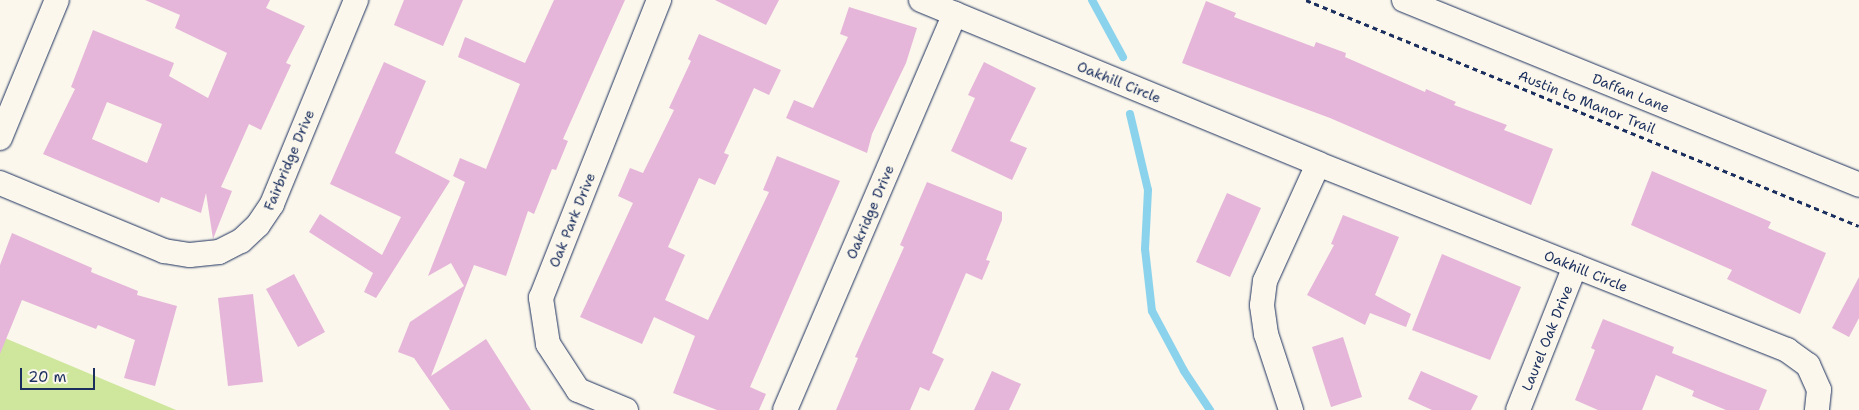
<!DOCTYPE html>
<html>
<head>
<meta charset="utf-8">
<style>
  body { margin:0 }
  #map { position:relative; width:1859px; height:410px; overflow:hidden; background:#fbf7ec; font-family:"Shantell Sans",sans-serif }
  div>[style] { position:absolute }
  .green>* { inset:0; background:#cee79d }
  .stream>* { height:8px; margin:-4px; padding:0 4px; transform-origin:4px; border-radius:4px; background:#8bd3ec }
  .building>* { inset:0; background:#e5b6d9 }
  .path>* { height:3px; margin-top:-1.5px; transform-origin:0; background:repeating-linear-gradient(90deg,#1b2f5e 0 5px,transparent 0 9px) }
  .roads { filter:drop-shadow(0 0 1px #1b2f5e) drop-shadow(0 0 1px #1b2f5e) }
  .minor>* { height:24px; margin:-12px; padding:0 12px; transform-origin:12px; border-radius:12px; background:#fbf7ec }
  span { translate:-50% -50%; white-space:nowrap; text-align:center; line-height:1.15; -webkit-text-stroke:4.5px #fbf7ec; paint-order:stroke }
  .street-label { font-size:14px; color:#1b2f5e }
  .scale { position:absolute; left:20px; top:368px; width:75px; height:22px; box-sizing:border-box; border:2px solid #1b2f5e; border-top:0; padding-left:6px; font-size:15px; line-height:18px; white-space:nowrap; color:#1b2f5e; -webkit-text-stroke:4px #fbf7ec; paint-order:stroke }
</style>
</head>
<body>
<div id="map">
  <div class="green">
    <div style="clip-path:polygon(0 336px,176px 410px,0 410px)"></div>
  </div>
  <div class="stream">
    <div style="left:1092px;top:0;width:65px;rotate:61.5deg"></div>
    <div style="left:1130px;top:114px;width:78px;rotate:76.7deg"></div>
    <div style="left:1148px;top:190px;width:59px;rotate:92.9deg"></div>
    <div style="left:1145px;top:249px;width:62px;rotate:83.6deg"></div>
    <div style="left:1152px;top:311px;width:68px;rotate:61.9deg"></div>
    <div style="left:1184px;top:371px;width:47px;rotate:56.3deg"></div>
  </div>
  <div class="building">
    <div style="clip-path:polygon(evenodd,145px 0,270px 0,266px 8px,305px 26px,286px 63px,291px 65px,261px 130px,249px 124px,230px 167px,221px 187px,232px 191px,213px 239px,206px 193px,201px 213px,161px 197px,159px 203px,43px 154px,75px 89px,71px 87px,93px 30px,174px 63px,169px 76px,208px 98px,227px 53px,175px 28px,180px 15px,145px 0,107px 102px,162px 124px,147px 163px,92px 139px,107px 102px)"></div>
    <div style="clip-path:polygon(404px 0,463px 0,443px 46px,394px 25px)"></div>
    <div style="clip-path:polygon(554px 0,625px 0,563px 139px,568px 141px,556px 170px,552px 169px,534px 214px,528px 211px,506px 276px,474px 265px,431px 376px,486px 339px,531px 410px,450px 410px,414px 358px,398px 352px,410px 322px,464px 286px,451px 263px,428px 276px,465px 182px,453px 176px,460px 158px,486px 169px,520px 84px,458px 57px,465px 37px,525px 63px)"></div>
    <div style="clip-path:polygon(715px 0,779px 0,766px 25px)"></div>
    <div style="clip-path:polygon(1206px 1px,1236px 13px,1234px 17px,1314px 47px,1316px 42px,1346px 53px,1345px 57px,1425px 92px,1426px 89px,1456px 102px,1454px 105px,1507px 125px,1504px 130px,1553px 149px,1531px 205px,1330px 118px,1182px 63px)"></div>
    <div style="clip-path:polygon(849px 7px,917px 28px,906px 63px,872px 134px,867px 153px,786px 118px,794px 100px,813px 108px,848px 37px,840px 34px)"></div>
    <div style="clip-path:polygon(699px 34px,781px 70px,769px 95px,754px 88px,724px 153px,729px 155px,715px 185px,699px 178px,668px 247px,685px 255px,665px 300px,708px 320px,769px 192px,763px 190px,777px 156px,840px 181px,750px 387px,766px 394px,759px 410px,717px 410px,673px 393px,695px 336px,654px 317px,642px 344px,580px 317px,633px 203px,618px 196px,630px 168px,643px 173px,674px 110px,669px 108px,691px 61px,688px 59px)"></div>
    <div style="clip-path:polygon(384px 62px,426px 81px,395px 153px,450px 181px,376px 298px,364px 292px,373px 273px,309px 232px,320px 214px,382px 255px,401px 217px,330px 184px)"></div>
    <div style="clip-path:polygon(984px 62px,1036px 88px,1010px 141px,1027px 148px,1012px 180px,951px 151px,975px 98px,968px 95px)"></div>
    <div style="clip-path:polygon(1652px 171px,1771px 222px,1768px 228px,1826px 253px,1800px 314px,1727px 279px,1732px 270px,1631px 225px)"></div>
    <div style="clip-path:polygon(927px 182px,1002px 212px,1002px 220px,986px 260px,990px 261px,982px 280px,966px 273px,932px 353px,944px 359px,929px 391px,920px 387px,910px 410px,836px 410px,858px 358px,855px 357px,904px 247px,900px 245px)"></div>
    <div style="clip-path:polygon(1227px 193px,1261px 208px,1230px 277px,1196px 262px)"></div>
    <div style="clip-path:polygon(1343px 215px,1399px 237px,1375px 295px,1411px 314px,1406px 327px,1370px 313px,1365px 325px,1307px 295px,1334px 245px,1331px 244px)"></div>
    <div style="clip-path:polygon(12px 233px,92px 268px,91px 272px,138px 291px,137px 295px,177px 306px,155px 386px,124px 378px,135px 340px,98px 325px,96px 329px,22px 300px,0 354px,0 265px)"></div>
    <div style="clip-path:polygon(1442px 254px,1521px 287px,1490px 360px,1412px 330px)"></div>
    <div style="clip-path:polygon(294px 274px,325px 332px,298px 347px,266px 289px)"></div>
    <div style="clip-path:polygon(1859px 277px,1859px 318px,1849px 337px,1832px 328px)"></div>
    <div style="clip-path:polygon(253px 294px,263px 382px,228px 386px,218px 298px)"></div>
    <div style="clip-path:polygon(1603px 319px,1674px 347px,1672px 353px,1767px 390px,1759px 410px,1726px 410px,1692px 396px,1694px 391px,1656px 375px,1642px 410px,1598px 410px,1575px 400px,1595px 350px,1591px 348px)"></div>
    <div style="clip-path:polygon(1343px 337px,1362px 397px,1331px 407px,1312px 347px)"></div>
    <div style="clip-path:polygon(992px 371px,1021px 384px,1009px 410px,974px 410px)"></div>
    <div style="clip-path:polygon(1421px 371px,1478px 396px,1471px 410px,1432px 410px,1408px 399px)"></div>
  </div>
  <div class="path">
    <div style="left:1306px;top:0;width:597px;rotate:22.23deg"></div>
  </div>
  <div class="roads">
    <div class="minor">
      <div style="left:921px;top:0;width:430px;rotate:22.4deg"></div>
      <div style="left:1318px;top:164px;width:505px;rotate:21.63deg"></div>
      <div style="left:1787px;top:350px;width:26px;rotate:36deg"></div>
      <div style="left:1808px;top:365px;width:27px;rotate:66deg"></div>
      <div style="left:1819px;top:390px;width:20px;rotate:96deg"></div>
      <div style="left:1404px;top:0;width:491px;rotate:22.1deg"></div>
      <div style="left:0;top:138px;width:149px;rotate:-67.6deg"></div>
      <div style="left:0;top:183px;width:178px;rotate:22.5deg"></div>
      <div style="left:164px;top:251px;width:26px;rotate:9deg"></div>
      <div style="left:190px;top:255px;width:29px;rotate:-6deg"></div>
      <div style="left:219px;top:252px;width:25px;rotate:-27deg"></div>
      <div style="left:241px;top:241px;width:23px;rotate:-43deg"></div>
      <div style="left:258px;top:225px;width:25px;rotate:-56deg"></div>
      <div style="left:272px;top:204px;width:221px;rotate:-67.6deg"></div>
      <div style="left:626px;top:410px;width:52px;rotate:-157.4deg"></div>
      <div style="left:578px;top:390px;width:55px;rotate:-123.1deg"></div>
      <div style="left:548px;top:344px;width:47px;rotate:-98.7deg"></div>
      <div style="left:541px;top:298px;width:321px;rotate:-68.4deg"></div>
      <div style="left:785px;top:410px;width:431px;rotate:-66.8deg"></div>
      <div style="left:1291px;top:410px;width:80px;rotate:-108.2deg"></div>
      <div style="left:1266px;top:334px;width:29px;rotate:-98deg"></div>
      <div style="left:1262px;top:305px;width:24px;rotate:-83deg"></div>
      <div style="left:1265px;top:281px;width:128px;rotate:-65.6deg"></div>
      <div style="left:1518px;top:410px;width:155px;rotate:-68.4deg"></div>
    </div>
  </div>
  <div class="street-label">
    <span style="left:1119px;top:82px;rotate:22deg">Oakhill Circle</span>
    <span style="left:1631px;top:93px;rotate:22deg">Daffan Lane</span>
    <span style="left:1587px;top:102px;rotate:22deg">Austin to Manor Trail</span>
    <span style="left:289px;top:160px;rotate:-67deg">Fairbridge Drive</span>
    <span style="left:870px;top:212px;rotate:-67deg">Oakridge Drive</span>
    <span style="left:572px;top:220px;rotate:-68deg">Oak Park Drive</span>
    <span style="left:1586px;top:271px;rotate:22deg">Oakhill Circle</span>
    <span style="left:1547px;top:338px;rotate:-68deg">Laurel Oak Drive</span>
  </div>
  <div class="scale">20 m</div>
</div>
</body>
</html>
